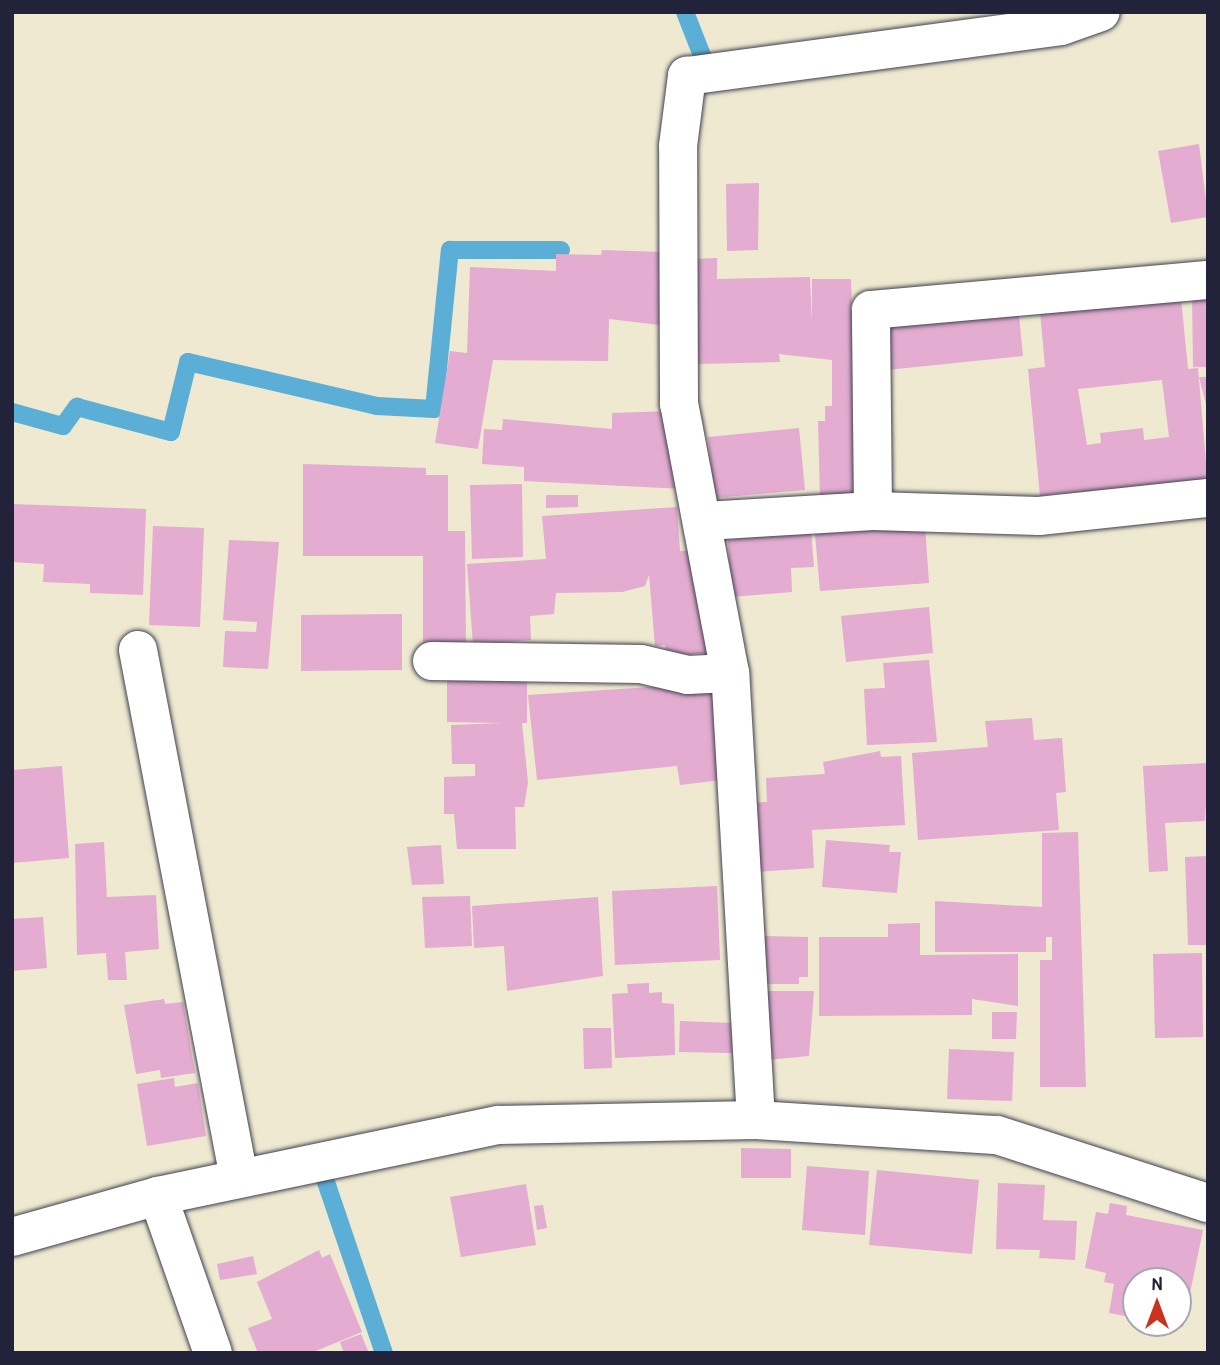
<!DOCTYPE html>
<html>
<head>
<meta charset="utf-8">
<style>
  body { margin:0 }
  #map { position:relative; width:1220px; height:1365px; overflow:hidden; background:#eee9d0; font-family:"Patrick Hand",sans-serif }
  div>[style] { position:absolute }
  .stream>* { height:18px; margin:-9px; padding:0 9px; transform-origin:9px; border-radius:9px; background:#5bafd7 }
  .building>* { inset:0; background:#e3acd0 }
  .roads { filter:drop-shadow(0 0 2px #414051) drop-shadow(0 0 2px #414051) }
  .minor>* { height:38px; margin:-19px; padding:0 19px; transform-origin:19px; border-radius:19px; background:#fff }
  span { translate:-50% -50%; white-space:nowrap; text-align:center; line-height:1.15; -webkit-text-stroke:5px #fff; paint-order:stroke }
  .frame { position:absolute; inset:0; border:14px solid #22223b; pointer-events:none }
  .north { position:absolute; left:1122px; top:1267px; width:70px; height:70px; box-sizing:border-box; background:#fff; border:2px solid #a7a7b1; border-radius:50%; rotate:0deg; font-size:19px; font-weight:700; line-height:28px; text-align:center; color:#22223b }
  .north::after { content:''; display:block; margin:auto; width:24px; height:32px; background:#c8321e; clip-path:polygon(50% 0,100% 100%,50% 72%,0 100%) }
</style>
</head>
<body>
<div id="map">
  <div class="stream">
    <div style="left:685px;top:12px;width:49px;rotate:68.6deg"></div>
    <div style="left:12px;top:412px;width:53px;rotate:15.4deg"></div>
    <div style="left:63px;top:426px;width:24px;rotate:-54deg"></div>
    <div style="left:77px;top:407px;width:97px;rotate:14.9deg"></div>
    <div style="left:171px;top:432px;width:72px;rotate:-76.3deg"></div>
    <div style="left:188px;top:362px;width:194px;rotate:13.1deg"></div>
    <div style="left:377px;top:406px;width:57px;rotate:3deg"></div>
    <div style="left:434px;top:409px;width:160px;rotate:-84.3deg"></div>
    <div style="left:450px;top:250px;width:111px"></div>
    <div style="left:326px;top:1182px;width:181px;rotate:71.3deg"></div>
  </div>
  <div class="building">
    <div style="clip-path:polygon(1199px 144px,1208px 217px,1171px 223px,1158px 151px)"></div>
    <div style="clip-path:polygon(759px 183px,758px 250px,727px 251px,726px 184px)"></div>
    <div style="clip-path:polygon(602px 250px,662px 252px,668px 326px,609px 319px,608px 361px,493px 360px,478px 449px,435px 443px,450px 351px,467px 353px,470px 267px,556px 271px,556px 254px,601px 255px)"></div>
    <div style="clip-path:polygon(717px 258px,717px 279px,810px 277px,812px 323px,812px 279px,851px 279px,859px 498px,820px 499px,818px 421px,825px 421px,825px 406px,832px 406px,832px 360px,779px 354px,780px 362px,697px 364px,693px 259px)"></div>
    <div style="clip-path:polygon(1192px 292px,1208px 292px,1208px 367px,1193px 367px)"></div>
    <div style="clip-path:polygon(evenodd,1181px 298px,1188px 369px,1198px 368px,1208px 486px,1068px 502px,1065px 493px,1040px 496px,1028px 369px,1045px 367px,1040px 311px,1181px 298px,1162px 380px,1169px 437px,1144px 440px,1143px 428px,1100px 433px,1101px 443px,1087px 445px,1078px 389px,1162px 380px)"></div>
    <div style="clip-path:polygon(1018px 306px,1023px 356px,887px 370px,882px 319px)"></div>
    <div style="clip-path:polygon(1199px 377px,1208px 377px,1208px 408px,1207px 408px)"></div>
    <div style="clip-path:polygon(671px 411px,683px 489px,524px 481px,524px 467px,482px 464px,484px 429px,502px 430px,503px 419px,612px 429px,612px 413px)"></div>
    <div style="clip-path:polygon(799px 428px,805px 490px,714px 498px,708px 437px)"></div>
    <div style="clip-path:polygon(303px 464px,426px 468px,426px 475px,448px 475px,448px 531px,465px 531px,466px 651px,423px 652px,423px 556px,303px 556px)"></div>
    <div style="clip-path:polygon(522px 484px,523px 557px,472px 559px,470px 485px)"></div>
    <div style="clip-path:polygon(546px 495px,578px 495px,578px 507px,546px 508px)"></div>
    <div style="clip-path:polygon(12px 504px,146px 509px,143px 595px,90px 593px,90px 584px,43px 582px,44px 564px,12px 562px)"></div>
    <div style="clip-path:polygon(677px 507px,680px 551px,692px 550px,708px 653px,666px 656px,665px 645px,655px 646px,649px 575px,645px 586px,622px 592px,556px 593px,554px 614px,530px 616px,531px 640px,473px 645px,467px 564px,546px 559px,542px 516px)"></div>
    <div style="clip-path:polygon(153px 526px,204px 528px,200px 627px,149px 625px)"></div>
    <div style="clip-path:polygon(925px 526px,929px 583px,820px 591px,815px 534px)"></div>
    <div style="clip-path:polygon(811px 530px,814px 567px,791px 568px,792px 592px,731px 597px,728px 540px)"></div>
    <div style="clip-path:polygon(229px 540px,279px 542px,268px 669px,223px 667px,225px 631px,256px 632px,257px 622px,223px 620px)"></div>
    <div style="clip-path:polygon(929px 607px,933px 653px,846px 662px,841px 616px)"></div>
    <div style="clip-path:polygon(402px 614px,402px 670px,301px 671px,301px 615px)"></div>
    <div style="clip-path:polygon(929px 660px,937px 742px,867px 745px,864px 689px,885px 688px,883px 663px)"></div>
    <div style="clip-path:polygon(447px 677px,527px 677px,527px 723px,522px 723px,528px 782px,524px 807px,515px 807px,516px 849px,457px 849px,454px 814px,444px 814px,444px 777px,475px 776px,475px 764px,452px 764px,451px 725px,503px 723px,447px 722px)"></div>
    <div style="clip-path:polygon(712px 683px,721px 780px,680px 785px,677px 766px,537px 780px,528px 695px)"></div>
    <div style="clip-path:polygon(1032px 718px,1034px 740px,1062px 738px,1066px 792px,1056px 793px,1059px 830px,918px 840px,912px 753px,988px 747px,985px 721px)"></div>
    <div style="clip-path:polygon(880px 751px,881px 757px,901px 756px,905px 825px,812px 830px,814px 868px,755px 872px,751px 803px,767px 802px,766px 778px,825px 774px,823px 762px)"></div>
    <div style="clip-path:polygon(1208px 763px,1205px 821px,1165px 823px,1168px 871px,1149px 872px,1143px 766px)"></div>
    <div style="clip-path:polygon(62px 766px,69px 858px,12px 863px,12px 770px)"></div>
    <div style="clip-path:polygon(1078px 832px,1086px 1087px,1040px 1087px,1040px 960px,1052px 960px,1052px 937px,1046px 937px,1046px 952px,935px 952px,935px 901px,1042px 907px,1042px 833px)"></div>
    <div style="clip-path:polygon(826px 840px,890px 845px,889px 852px,901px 852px,897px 893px,822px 887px)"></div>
    <div style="clip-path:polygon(104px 842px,107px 897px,156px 895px,159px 949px,125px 952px,127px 980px,108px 980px,106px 953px,77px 955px,75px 844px)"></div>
    <div style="clip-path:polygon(441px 845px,444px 884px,412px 885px,407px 847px)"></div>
    <div style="clip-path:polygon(1208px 856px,1208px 945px,1188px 945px,1185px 857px)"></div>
    <div style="clip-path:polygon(717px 886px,720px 960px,615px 965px,612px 891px)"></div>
    <div style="clip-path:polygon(470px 896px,472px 946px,425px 948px,422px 897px)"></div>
    <div style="clip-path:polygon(598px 897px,603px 976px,507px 991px,504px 946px,474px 948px,472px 906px)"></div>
    <div style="clip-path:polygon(43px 917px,47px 968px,12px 971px,12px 919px)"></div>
    <div style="clip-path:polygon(920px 923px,920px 955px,1018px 954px,1018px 1006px,972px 999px,972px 1015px,819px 1016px,819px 937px,888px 937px,888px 924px)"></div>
    <div style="clip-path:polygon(764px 936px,808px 937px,808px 977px,799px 977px,799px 984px,767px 984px)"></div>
    <div style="clip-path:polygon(1202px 953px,1203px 1037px,1155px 1038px,1153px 954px)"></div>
    <div style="clip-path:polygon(649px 983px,649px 993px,662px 992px,662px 1003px,674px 1004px,675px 1055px,615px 1058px,612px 994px,628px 993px,627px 984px)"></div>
    <div style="clip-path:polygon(767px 991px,814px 991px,809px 1056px,767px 1060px)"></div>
    <div style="clip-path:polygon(164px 999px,165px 1004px,183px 1002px,195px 1073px,161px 1078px,160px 1070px,136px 1074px,124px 1005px)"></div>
    <div style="clip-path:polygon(992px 1012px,1017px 1012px,1016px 1039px,992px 1039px)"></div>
    <div style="clip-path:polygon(680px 1021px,733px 1023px,732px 1053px,679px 1052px)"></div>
    <div style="clip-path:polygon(583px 1028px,611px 1028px,612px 1068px,584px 1069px)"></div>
    <div style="clip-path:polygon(949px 1049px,1014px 1052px,1012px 1101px,947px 1099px)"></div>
    <div style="clip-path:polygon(174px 1078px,175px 1087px,198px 1083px,206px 1136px,147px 1146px,137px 1084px)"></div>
    <div style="clip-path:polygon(741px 1148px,791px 1149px,791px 1178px,741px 1178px)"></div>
    <div style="clip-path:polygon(807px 1166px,869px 1171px,865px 1235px,802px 1230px)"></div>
    <div style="clip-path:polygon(877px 1170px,979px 1180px,972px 1254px,869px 1245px)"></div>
    <div style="clip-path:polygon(998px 1183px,1045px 1185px,1043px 1220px,1077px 1221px,1075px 1260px,1039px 1258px,1040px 1250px,996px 1249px)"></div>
    <div style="clip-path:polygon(526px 1184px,536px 1245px,461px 1257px,450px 1197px)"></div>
    <div style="clip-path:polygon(1110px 1203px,1127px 1206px,1126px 1215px,1203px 1230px,1183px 1327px,1168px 1324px,1178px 1323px,1178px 1281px,1136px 1281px,1136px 1318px,1109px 1313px,1114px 1284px,1104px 1282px,1106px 1273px,1085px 1268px,1096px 1212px,1108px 1214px)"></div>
    <div style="clip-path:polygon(543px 1205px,547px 1228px,537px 1230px,534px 1206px)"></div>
    <div style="clip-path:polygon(319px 1250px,322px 1258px,330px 1254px,362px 1332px,311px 1353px,258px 1353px,248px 1328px,272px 1319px,257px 1282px)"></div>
    <div style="clip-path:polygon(253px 1256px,257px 1274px,220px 1280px,217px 1264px)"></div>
    <div style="clip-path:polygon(361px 1334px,369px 1353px,344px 1353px,340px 1342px)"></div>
  </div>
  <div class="roads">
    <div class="minor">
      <div style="left:873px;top:511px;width:201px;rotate:-90.6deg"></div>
      <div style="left:871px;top:310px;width:338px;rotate:-5.1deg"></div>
      <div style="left:705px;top:521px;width:168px;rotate:-3.4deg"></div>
      <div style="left:873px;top:511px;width:166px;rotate:1.7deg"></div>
      <div style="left:1039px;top:516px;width:170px;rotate:-6.1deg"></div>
      <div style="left:138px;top:650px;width:538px;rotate:79.17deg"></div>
      <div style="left:432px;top:661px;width:209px;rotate:0.8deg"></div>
      <div style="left:641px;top:664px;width:48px;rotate:13.2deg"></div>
      <div style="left:688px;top:675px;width:42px;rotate:-2.7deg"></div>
      <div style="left:756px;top:1120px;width:448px;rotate:-93.3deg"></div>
      <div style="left:730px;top:673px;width:274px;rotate:-100.7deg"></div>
      <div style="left:679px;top:404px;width:258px;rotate:-90.2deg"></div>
      <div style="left:678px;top:146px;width:71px;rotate:-82.7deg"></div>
      <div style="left:687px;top:76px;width:377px;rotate:-7.6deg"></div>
      <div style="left:1061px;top:26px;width:42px;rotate:-19.3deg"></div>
      <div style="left:158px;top:1196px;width:166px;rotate:70.7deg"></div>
      <div style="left:12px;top:1237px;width:152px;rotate:-15.7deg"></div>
      <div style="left:158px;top:1196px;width:347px;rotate:-11.8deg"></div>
      <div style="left:498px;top:1125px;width:258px;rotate:-1.1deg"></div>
      <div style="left:756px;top:1120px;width:241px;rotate:3.6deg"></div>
      <div style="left:997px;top:1135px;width:222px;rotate:17.9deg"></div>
    </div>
  </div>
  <div class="frame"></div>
  <div class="north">N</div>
</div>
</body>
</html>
